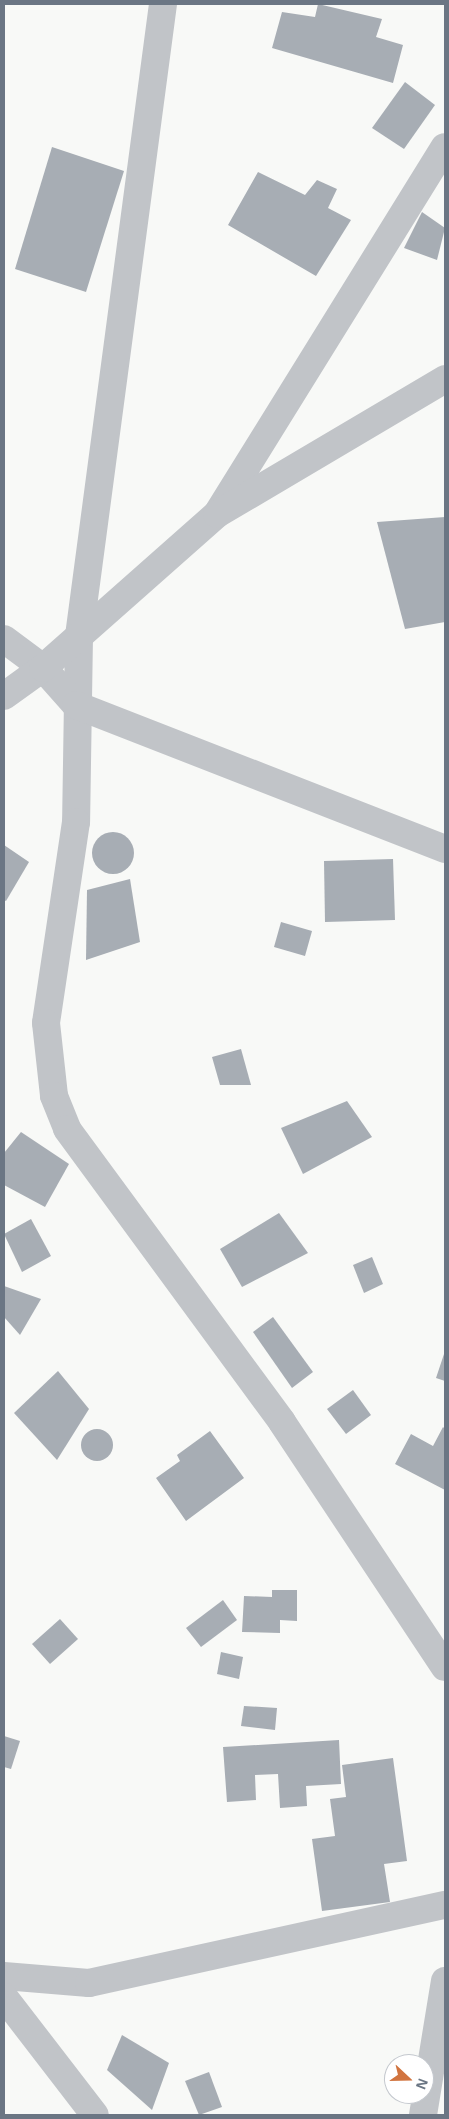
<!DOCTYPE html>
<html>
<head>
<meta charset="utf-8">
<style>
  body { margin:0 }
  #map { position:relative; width:449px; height:2119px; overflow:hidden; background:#f8f9f7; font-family:Helvetica,sans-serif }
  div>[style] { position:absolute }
  .building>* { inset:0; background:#a7adb4 }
  .round { border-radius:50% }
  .street>* { height:28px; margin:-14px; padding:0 14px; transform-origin:14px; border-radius:14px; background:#c1c4c8 }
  span { translate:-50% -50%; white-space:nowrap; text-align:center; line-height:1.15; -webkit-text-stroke:5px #fff; paint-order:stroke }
  .frame { position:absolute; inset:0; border:5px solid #6b7684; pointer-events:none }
  .north { position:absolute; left:384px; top:2054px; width:50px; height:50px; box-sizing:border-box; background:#fff; border:1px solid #c4c8ce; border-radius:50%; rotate:111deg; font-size:14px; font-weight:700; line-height:20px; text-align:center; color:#6b7684 }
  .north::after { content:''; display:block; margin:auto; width:18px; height:22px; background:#d1743f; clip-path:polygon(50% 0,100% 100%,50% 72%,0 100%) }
</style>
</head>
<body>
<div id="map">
  <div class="building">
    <div style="clip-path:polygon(318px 4px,382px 19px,376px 37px,403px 45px,393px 83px,272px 48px,282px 12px,315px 17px)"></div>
    <div style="clip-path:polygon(405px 82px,435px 105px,404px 149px,372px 128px)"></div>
    <div style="clip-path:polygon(52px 147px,124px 171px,86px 292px,15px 269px)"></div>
    <div style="clip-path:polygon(258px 172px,305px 195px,317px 180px,337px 189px,328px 208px,351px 220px,316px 276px,228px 225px)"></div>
    <div style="clip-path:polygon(422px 212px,445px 228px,437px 260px,404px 248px)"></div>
    <div style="clip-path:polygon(445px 517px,445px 622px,405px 629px,377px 522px)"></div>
    <div class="round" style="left:92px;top:832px;width:42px;height:42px"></div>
    <div style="clip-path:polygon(4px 845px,29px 862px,6px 901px,4px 900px)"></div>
    <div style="clip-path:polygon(393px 859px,395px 920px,325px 922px,324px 861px)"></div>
    <div style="clip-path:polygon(130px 879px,140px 942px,86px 960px,87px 890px)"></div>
    <div style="clip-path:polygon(281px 922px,312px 931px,305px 956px,274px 947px)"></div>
    <div style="clip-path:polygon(241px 1049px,251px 1085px,220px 1085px,212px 1057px)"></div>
    <div style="clip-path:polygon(347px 1101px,372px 1137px,303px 1174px,281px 1128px)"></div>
    <div style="clip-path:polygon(21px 1132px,69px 1164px,45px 1207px,4px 1185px,4px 1153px)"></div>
    <div style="clip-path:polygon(279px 1213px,308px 1253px,242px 1287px,220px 1249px)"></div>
    <div style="clip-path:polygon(31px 1219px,51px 1256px,22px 1272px,4px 1234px)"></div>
    <div style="clip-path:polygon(372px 1257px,383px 1284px,364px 1293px,353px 1265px)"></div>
    <div style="clip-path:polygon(4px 1286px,41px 1299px,20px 1335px,4px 1317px)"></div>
    <div style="clip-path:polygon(273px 1317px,313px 1372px,292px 1388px,253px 1332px)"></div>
    <div style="clip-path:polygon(445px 1351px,445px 1381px,436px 1378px)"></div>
    <div style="clip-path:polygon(58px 1371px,89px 1409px,57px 1460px,14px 1413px)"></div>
    <div style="clip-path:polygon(353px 1390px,371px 1415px,346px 1434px,327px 1409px)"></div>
    <div style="clip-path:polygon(443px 1427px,445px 1429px,445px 1490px,395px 1464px,411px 1434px,433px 1446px)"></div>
    <div class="round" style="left:81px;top:1429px;width:32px;height:32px"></div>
    <div style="clip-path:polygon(210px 1431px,244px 1478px,186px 1521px,156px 1478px,180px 1461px,177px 1455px)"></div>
    <div style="clip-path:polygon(272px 1590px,297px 1590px,297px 1621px,280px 1620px,280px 1633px,242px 1632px,244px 1596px,272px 1597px)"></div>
    <div style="clip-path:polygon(223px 1600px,237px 1620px,201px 1647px,186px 1628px)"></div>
    <div style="clip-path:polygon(60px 1619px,78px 1639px,50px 1664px,32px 1644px)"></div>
    <div style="clip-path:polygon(221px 1652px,243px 1657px,239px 1679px,217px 1674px)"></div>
    <div style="clip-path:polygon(244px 1706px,277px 1708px,275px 1730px,241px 1726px)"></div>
    <div style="clip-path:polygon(4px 1736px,20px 1741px,11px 1769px,4px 1767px)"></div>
    <div style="clip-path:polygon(339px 1740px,341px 1784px,306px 1786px,307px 1806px,280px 1808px,278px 1774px,255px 1775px,256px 1800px,227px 1802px,223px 1747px)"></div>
    <div style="clip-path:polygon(393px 1758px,407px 1861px,384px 1864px,390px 1902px,322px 1911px,312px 1839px,335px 1836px,330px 1799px,346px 1797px,342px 1765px)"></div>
    <div style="clip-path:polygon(122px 2035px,169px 2063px,152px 2110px,107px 2070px)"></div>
    <div style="clip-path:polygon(209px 2072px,222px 2107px,199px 2115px,185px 2081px)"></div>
  </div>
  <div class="street">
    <div style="left:163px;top:4px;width:638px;rotate:97.57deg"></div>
    <div style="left:79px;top:636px;width:186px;rotate:90.9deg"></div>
    <div style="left:76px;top:822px;width:203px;rotate:98.5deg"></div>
    <div style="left:46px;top:1023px;width:73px;rotate:83.7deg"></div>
    <div style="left:54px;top:1096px;width:35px;rotate:68deg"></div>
    <div style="left:67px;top:1129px;width:363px;rotate:53.7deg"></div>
    <div style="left:282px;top:1422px;width:294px;rotate:56.4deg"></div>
    <div style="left:219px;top:511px;width:428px;rotate:-58.2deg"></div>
    <div style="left:4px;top:639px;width:49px;rotate:36.6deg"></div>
    <div style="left:43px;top:668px;width:50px;rotate:48.3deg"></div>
    <div style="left:76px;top:705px;width:396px;rotate:21.3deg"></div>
    <div style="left:4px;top:696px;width:48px;rotate:-35.7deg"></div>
    <div style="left:43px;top:668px;width:232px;rotate:-41.5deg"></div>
    <div style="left:217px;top:514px;width:265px;rotate:-30.6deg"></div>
    <div style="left:4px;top:1976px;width:85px;rotate:4.7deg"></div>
    <div style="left:89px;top:1983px;width:364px;rotate:-12.4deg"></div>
    <div style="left:4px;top:1997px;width:149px;rotate:52.4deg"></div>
    <div style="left:423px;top:2115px;width:136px;rotate:-80.7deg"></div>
  </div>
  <div class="frame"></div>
  <div class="north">N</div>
</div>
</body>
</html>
